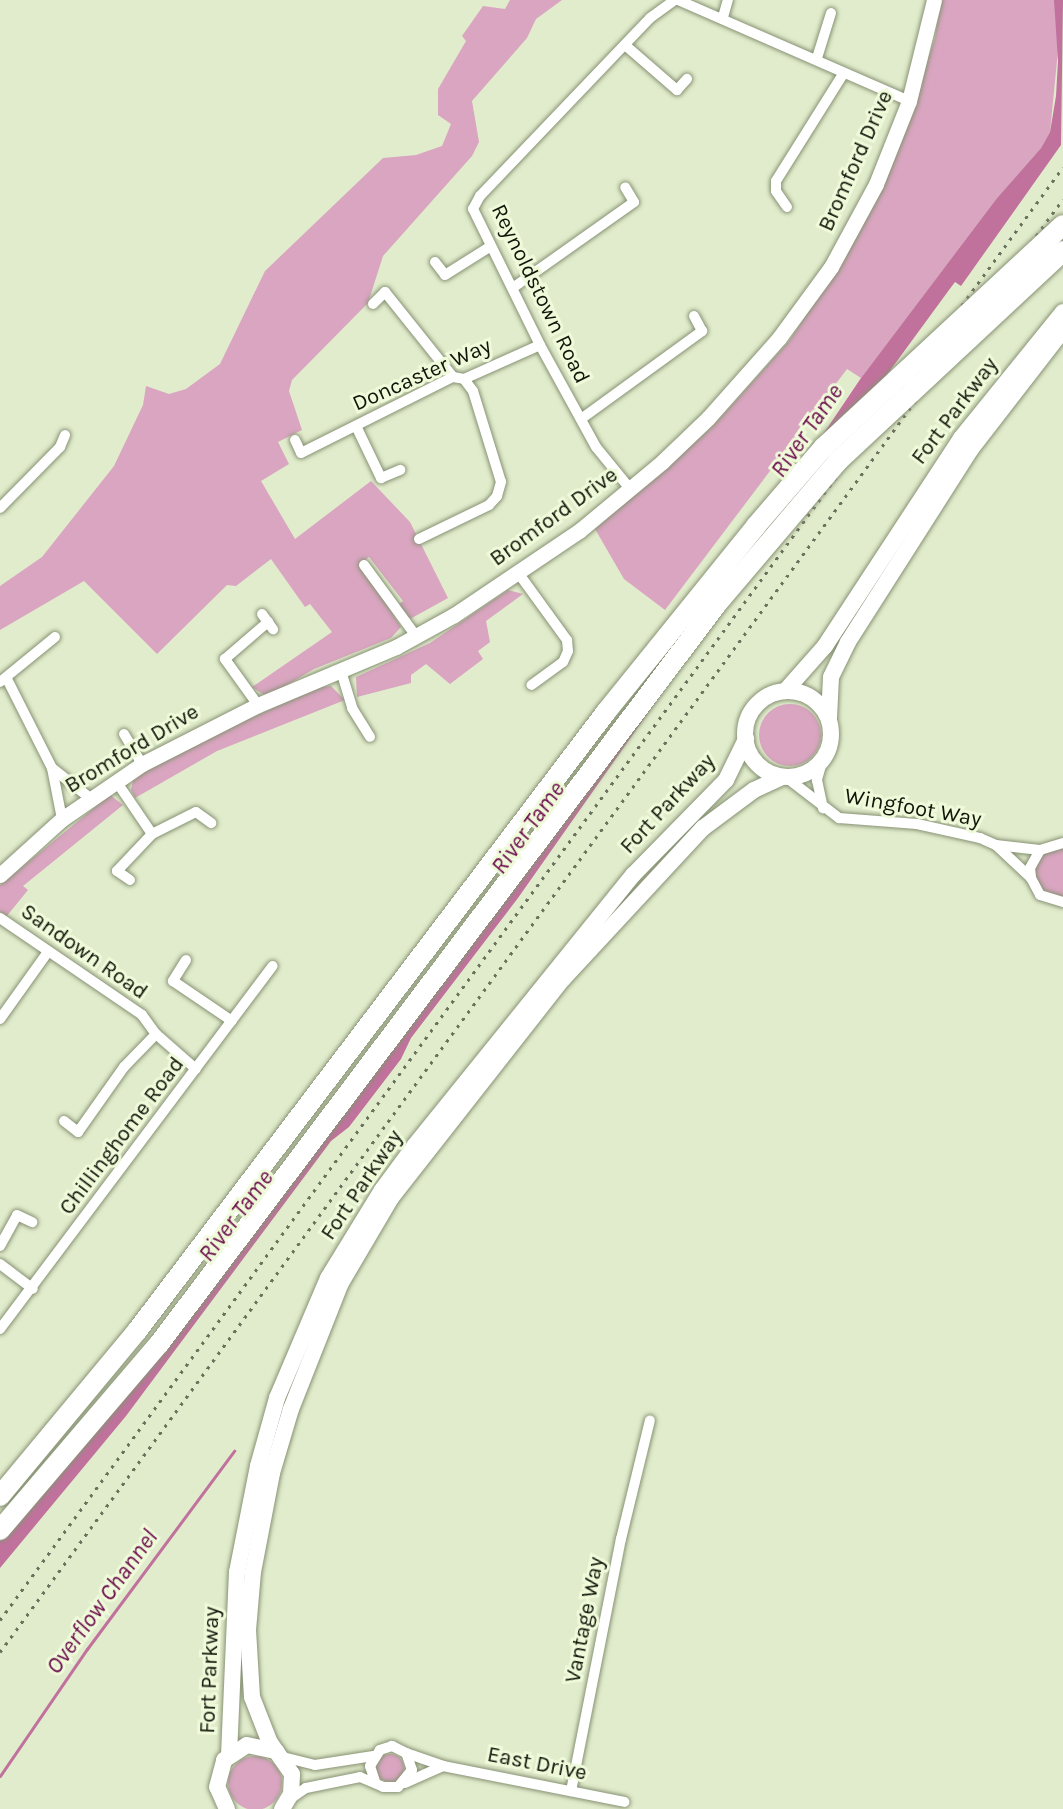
<!DOCTYPE html>
<html>
<head>
<meta charset="utf-8">
<style>
  body { margin:0 }
  #map { position:relative; width:1063px; height:1809px; overflow:hidden; background:#e1eccc; font-family:Karla,sans-serif }
  div>[style] { position:absolute }
  .green>* { inset:0; background:#d9a5c0 }
  .round { border-radius:50% }
  .water>* { inset:0; background:#c0729d }
  .stream>* { height:3px; margin:-1.5px; padding:0 1.5px; transform-origin:1.5px; border-radius:1.5px; background:#c0729d }
  .roads { filter:drop-shadow(0 0 2px #879274) drop-shadow(0 0 2px #879274) }
  .street>* { height:10px; margin:-5px; padding:0 5px; transform-origin:5px; border-radius:5px; background:#fff }
  .secondary>* { height:15px; margin:-7.5px; padding:0 7.5px; transform-origin:7.5px; border-radius:7.5px; background:#fff }
  .primary>* { height:16px; margin:-8px; padding:0 8px; transform-origin:8px; border-radius:8px; background:#fff }
  .primary>.ring { margin:-8px; padding:0; box-sizing:content-box; background:none; border:16px solid #fff; border-radius:50% }
  .rail>* { height:3px; margin-top:-1.5px; transform-origin:0; background:repeating-linear-gradient(90deg,#6a715d 0 3px,transparent 0 9px) }
  .bridges { filter:drop-shadow(0 0 2px #879274) drop-shadow(0 0 2px #879274) }
  .highway-bridge>* { height:20px; margin:-10px; padding:0 10px; transform-origin:10px; border-radius:10px; background:#fff }
  span { translate:-50% -50%; white-space:nowrap; text-align:center; line-height:1.15; -webkit-text-stroke:6px #eefad9; paint-order:stroke }
  .street-label { font-size:22px; color:#111509 }
  .water-label { font-size:24px; color:#6c0d4c; font-style:italic }
</style>
</head>
<body>
<div id="map">
  <div class="green">
    <div style="clip-path:polygon(510px 0,562px 0,536px 19px,527px 38px,472px 101px,479px 142px,472px 156px,383px 256px,368px 303px,292px 380px,289px 391px,302px 430px,278px 442px,289px 464px,261px 481px,295px 539px,371px 481px,410px 522px,448px 598px,410px 619px,399px 604px,403px 601px,369px 557px,361px 564px,401px 627px,391px 638px,314px 669px,267px 697px,252px 687px,332px 632px,310px 604px,305px 607px,271px 559px,236px 586px,227px 585px,157px 654px,84px 581px,0 630px,0 586px,42px 557px,114px 466px,143px 405px,146px 386px,169px 394px,186px 389px,220px 364px,265px 271px,383px 158px,416px 155px,442px 146px,451px 124px,438px 115px,438px 89px,466px 41px,462px 36px,483px 6px,505px 9px)"></div>
    <div style="clip-path:polygon(940px 0,1063px 0,1050px 132px,1041px 148px,997px 198px,861px 378px,847px 369px,665px 610px,624px 579px,595px 529px,711px 428px,789px 341px,825px 287px,912px 107px,935px 38px)"></div>
    <div style="clip-path:polygon(508px 590px,523px 594px,486px 621px,490px 642px,478px 651px,483px 659px,450px 684px,426px 664px,411px 675px,411px 683px,357px 697px,356px 677px,430px 643px)"></div>
    <div style="clip-path:polygon(331px 686px,345px 700px,217px 751px,135px 798px,131px 790px,133px 780px,147px 769px,208px 737px,320px 687px)"></div>
    <div class="round" style="left:759px;top:704px;width:62px;height:62px"></div>
    <div style="clip-path:polygon(110px 795px,123px 805px,23px 886px,28px 890px,6px 917px,0 912px,0 885px)"></div>
    <div style="clip-path:polygon(1057px 847px,1063px 847px,1063px 898px,1047px 895px,1036px 881px,1035px 868px,1040px 856px)"></div>
    <div class="round" style="left:376px;top:1754px;width:28px;height:28px"></div>
    <div class="round" style="left:228px;top:1756px;width:54px;height:54px"></div>
  </div>
  <div class="water">
    <div style="clip-path:polygon(1054px 0,1063px 0,1061px 145px,961px 286px,955px 282px,949px 290px,848px 428px,518px 898px,411px 1038px,401px 1059px,349px 1127px,331px 1141px,126px 1416px,0 1568px,0 1528px,108px 1400px,712px 599px,861px 378px,997px 198px,1041px 148px,1050px 132px,1056px 96px,1058px 61px)"></div>
  </div>
  <div class="stream">
    <div style="left:0;top:1776px;width:154px;rotate:-55.6deg"></div>
    <div style="left:87px;top:1649px;width:247px;rotate:-53.4deg"></div>
  </div>
  <div class="roads">
    <div class="street">
      <div style="left:678px;top:0;width:252px;rotate:23.6deg"></div>
      <div style="left:723px;top:17px;width:18px;rotate:-74deg"></div>
      <div style="left:625px;top:45px;width:69px;rotate:40.9deg"></div>
      <div style="left:677px;top:90px;width:15px;rotate:-48deg"></div>
      <div style="left:817px;top:58px;width:47px;rotate:-72.7deg"></div>
      <div style="left:787px;top:207px;width:19px;rotate:-125deg"></div>
      <div style="left:776px;top:191px;width:10px;rotate:-90deg"></div>
      <div style="left:776px;top:181px;width:126px;rotate:-57.9deg"></div>
      <div style="left:435px;top:262px;width:16px;rotate:52deg"></div>
      <div style="left:445px;top:275px;width:54px;rotate:-32.2deg"></div>
      <div style="left:514px;top:287px;width:147px;rotate:-35.3deg"></div>
      <div style="left:634px;top:202px;width:17px;rotate:-121deg"></div>
      <div style="left:373px;top:304px;width:17px;rotate:-45deg"></div>
      <div style="left:385px;top:292px;width:109px;rotate:51.3deg"></div>
      <div style="left:581px;top:419px;width:150px;rotate:-36deg"></div>
      <div style="left:702px;top:331px;width:17px;rotate:-118deg"></div>
      <div style="left:356px;top:426px;width:58px;rotate:64.3deg"></div>
      <div style="left:381px;top:478px;width:21px;rotate:-23deg"></div>
      <div style="left:295px;top:440px;width:14px;rotate:65deg"></div>
      <div style="left:301px;top:453px;width:170px;rotate:-26.6deg"></div>
      <div style="left:453px;top:377px;width:11px;rotate:10deg"></div>
      <div style="left:464px;top:379px;width:83px;rotate:-24.1deg"></div>
      <div style="left:631px;top:490px;width:55px;rotate:-129.1deg"></div>
      <div style="left:596px;top:447px;width:116px;rotate:-118.8deg"></div>
      <div style="left:540px;top:345px;width:152px;rotate:-116.2deg"></div>
      <div style="left:473px;top:209px;width:15px;rotate:-62deg"></div>
      <div style="left:480px;top:196px;width:246px;rotate:-46.3deg"></div>
      <div style="left:650px;top:18px;width:31px;rotate:-36deg"></div>
      <div style="left:0;top:508px;width:86px;rotate:-45.5deg"></div>
      <div style="left:60px;top:447px;width:13px;rotate:-67deg"></div>
      <div style="left:419px;top:539px;width:78px;rotate:-25.9deg"></div>
      <div style="left:489px;top:505px;width:12px;rotate:-48deg"></div>
      <div style="left:497px;top:496px;width:15px;rotate:-74deg"></div>
      <div style="left:501px;top:482px;width:95px;rotate:-107.1deg"></div>
      <div style="left:473px;top:391px;width:15px;rotate:-127deg"></div>
      <div style="left:364px;top:565px;width:88px;rotate:53.8deg"></div>
      <div style="left:519px;top:574px;width:82px;rotate:54deg"></div>
      <div style="left:567px;top:640px;width:11px;rotate:85deg"></div>
      <div style="left:568px;top:651px;width:12px;rotate:114deg"></div>
      <div style="left:563px;top:662px;width:39px;rotate:144deg"></div>
      <div style="left:262px;top:614px;width:19px;rotate:54deg"></div>
      <div style="left:341px;top:671px;width:39px;rotate:73deg"></div>
      <div style="left:352px;top:708px;width:34px;rotate:58deg"></div>
      <div style="left:7px;top:679px;width:100px;rotate:63.2deg"></div>
      <div style="left:52px;top:768px;width:52px;rotate:78.9deg"></div>
      <div style="left:0;top:682px;width:71px;rotate:-39.3deg"></div>
      <div style="left:258px;top:705px;width:57px;rotate:-125.7deg"></div>
      <div style="left:225px;top:659px;width:57px;rotate:-40.7deg"></div>
      <div style="left:124px;top:734px;width:35px;rotate:59deg"></div>
      <div style="left:822px;top:762px;width:19px;rotate:106deg"></div>
      <div style="left:817px;top:780px;width:29px;rotate:78deg"></div>
      <div style="left:52px;top:768px;width:48px;rotate:38.3deg"></div>
      <div style="left:787px;top:778px;width:66px;rotate:37.6deg"></div>
      <div style="left:839px;top:818px;width:78px;rotate:4.4deg"></div>
      <div style="left:917px;top:824px;width:65px;rotate:12.5deg"></div>
      <div style="left:980px;top:838px;width:17px;rotate:24deg"></div>
      <div style="left:996px;top:845px;width:48px;rotate:43.3deg"></div>
      <div style="left:116px;top:781px;width:64px;rotate:55.8deg"></div>
      <div style="left:1063px;top:843px;width:24px;rotate:163deg"></div>
      <div style="left:1040px;top:850px;width:21px;rotate:119deg"></div>
      <div style="left:1030px;top:868px;width:10px;rotate:84deg"></div>
      <div style="left:1031px;top:878px;width:19px;rotate:62deg"></div>
      <div style="left:1040px;top:895px;width:24px;rotate:17deg"></div>
      <div style="left:996px;top:845px;width:44px;rotate:6.5deg"></div>
      <div style="left:130px;top:880px;width:16px;rotate:-145deg"></div>
      <div style="left:117px;top:871px;width:51px;rotate:-46.6deg"></div>
      <div style="left:152px;top:834px;width:49px;rotate:-26.6deg"></div>
      <div style="left:196px;top:812px;width:19px;rotate:36deg"></div>
      <div style="left:0;top:918px;width:172px;rotate:34.3deg"></div>
      <div style="left:142px;top:1015px;width:24px;rotate:54deg"></div>
      <div style="left:156px;top:1034px;width:53px;rotate:41.2deg"></div>
      <div style="left:186px;top:960px;width:25px;rotate:122deg"></div>
      <div style="left:173px;top:981px;width:71px;rotate:34.1deg"></div>
      <div style="left:0;top:1019px;width:81px;rotate:-54.5deg"></div>
      <div style="left:64px;top:1121px;width:18px;rotate:38deg"></div>
      <div style="left:78px;top:1132px;width:80px;rotate:-54.7deg"></div>
      <div style="left:124px;top:1067px;width:46px;rotate:-45.9deg"></div>
      <div style="left:0;top:1246px;width:35px;rotate:-61deg"></div>
      <div style="left:17px;top:1215px;width:17px;rotate:25deg"></div>
      <div style="left:0;top:1264px;width:41px;rotate:37.1deg"></div>
      <div style="left:0;top:1329px;width:454px;rotate:-53.1deg"></div>
      <div style="left:406px;top:1753px;width:39px;rotate:19deg"></div>
      <div style="left:443px;top:1766px;width:185px;rotate:11.2deg"></div>
      <div style="left:283px;top:1757px;width:33px;rotate:14deg"></div>
      <div style="left:315px;top:1765px;width:59px;rotate:-8.8deg"></div>
      <div style="left:405px;top:1783px;width:42px;rotate:-24.1deg"></div>
      <div style="left:571px;top:1791px;width:257px;rotate:-78.8deg"></div>
      <div style="left:621px;top:1539px;width:122px;rotate:-76.3deg"></div>
      <div style="left:290px;top:1799px;width:19px;rotate:-35deg"></div>
      <div style="left:306px;top:1788px;width:55px;rotate:-11.5deg"></div>
      <div style="left:360px;top:1777px;width:25px;rotate:23deg"></div>
      <div style="left:383px;top:1787px;width:15px"></div>
      <div style="left:398px;top:1787px;width:22px;rotate:-51deg"></div>
      <div style="left:412px;top:1770px;width:18px;rotate:-109deg"></div>
      <div style="left:406px;top:1753px;width:16px;rotate:-153deg"></div>
      <div style="left:392px;top:1746px;width:13px;rotate:162deg"></div>
      <div style="left:380px;top:1750px;width:19px;rotate:122deg"></div>
      <div style="left:370px;top:1766px;width:16px;rotate:72deg"></div>
    </div>
    <div class="secondary">
      <div style="left:0;top:875px;width:84px;rotate:-42.1deg"></div>
      <div style="left:62px;top:819px;width:97px;rotate:-34.5deg"></div>
      <div style="left:142px;top:764px;width:130px;rotate:-27deg"></div>
      <div style="left:258px;top:705px;width:150px;rotate:-22.8deg"></div>
      <div style="left:396px;top:647px;width:66px;rotate:-28.9deg"></div>
      <div style="left:454px;top:615px;width:151px;rotate:-33.9deg"></div>
      <div style="left:579px;top:531px;width:108px;rotate:-39.7deg"></div>
      <div style="left:662px;top:462px;width:64px;rotate:-43.7deg"></div>
      <div style="left:708px;top:418px;width:107px;rotate:-48.4deg"></div>
      <div style="left:779px;top:338px;width:88px;rotate:-53.8deg"></div>
      <div style="left:831px;top:267px;width:94px;rotate:-61.5deg"></div>
      <div style="left:876px;top:184px;width:89px;rotate:-68.3deg"></div>
      <div style="left:909px;top:101px;width:104px;rotate:-76.1deg"></div>
    </div>
    <div class="primary">
      <div style="left:787px;top:689px;width:57px;rotate:-48.5deg"></div>
      <div style="left:825px;top:646px;width:249px;rotate:-56.8deg"></div>
      <div style="left:961px;top:438px;width:162px;rotate:-51deg"></div>
      <div class="ring" style="left:745px;top:691px;width:70px;height:70px"></div>
      <div style="left:829px;top:718px;width:41px;rotate:-87.2deg"></div>
      <div style="left:831px;top:677px;width:39px;rotate:-64deg"></div>
      <div style="left:848px;top:642px;width:229px;rotate:-57.5deg"></div>
      <div style="left:971px;top:449px;width:150px;rotate:-52.3deg"></div>
      <div style="left:229px;top:1755px;width:183px;rotate:-87.5deg"></div>
      <div style="left:237px;top:1572px;width:108px;rotate:-78.8deg"></div>
      <div style="left:258px;top:1466px;width:71px;rotate:-74.4deg"></div>
      <div style="left:277px;top:1398px;width:130px;rotate:-67deg"></div>
      <div style="left:328px;top:1278px;width:103px;rotate:-58.5deg"></div>
      <div style="left:382px;top:1190px;width:56px;rotate:-53.7deg"></div>
      <div style="left:415px;top:1145px;width:347px;rotate:-51.1deg"></div>
      <div style="left:633px;top:875px;width:133px;rotate:-45.6deg"></div>
      <div style="left:726px;top:780px;width:46px;rotate:-64deg"></div>
      <div style="left:227px;top:1809px;width:24px;rotate:-114deg"></div>
      <div style="left:217px;top:1787px;width:28px;rotate:-75deg"></div>
      <div style="left:224px;top:1760px;width:27px;rotate:-33deg"></div>
      <div style="left:247px;top:1745px;width:30px;rotate:12deg"></div>
      <div style="left:282px;top:1809px;width:17px;rotate:-59deg"></div>
      <div style="left:291px;top:1794px;width:20px;rotate:-87deg"></div>
      <div style="left:292px;top:1774px;width:38px;rotate:-125deg"></div>
      <div style="left:270px;top:1743px;width:49px;rotate:-111.4deg"></div>
      <div style="left:252px;top:1697px;width:67px;rotate:-93.4deg"></div>
      <div style="left:248px;top:1630px;width:58px;rotate:-85.1deg"></div>
      <div style="left:253px;top:1572px;width:101px;rotate:-79.1deg"></div>
      <div style="left:272px;top:1473px;width:67px;rotate:-73.5deg"></div>
      <div style="left:291px;top:1409px;width:136px;rotate:-68.4deg"></div>
      <div style="left:341px;top:1283px;width:99px;rotate:-59.5deg"></div>
      <div style="left:391px;top:1198px;width:278px;rotate:-51.9deg"></div>
      <div style="left:563px;top:979px;width:206px;rotate:-47.2deg"></div>
      <div style="left:703px;top:828px;width:64px;rotate:-36.7deg"></div>
      <div style="left:754px;top:790px;width:31px;rotate:-25deg"></div>
    </div>
  </div>
  <div class="rail">
    <div style="left:0;top:1620px;width:1800px;rotate:-53.81deg"></div>
    <div style="left:0;top:1652px;width:1800px;rotate:-53.81deg"></div>
  </div>
  <div class="bridges">
    <div class="highway-bridge">
      <div style="left:0;top:1496px;width:214px;rotate:-50.3deg"></div>
      <div style="left:137px;top:1331px;width:777px;rotate:-52.85deg"></div>
      <div style="left:606px;top:712px;width:239px;rotate:-51.1deg"></div>
      <div style="left:756px;top:526px;width:104px;rotate:-49.3deg"></div>
      <div style="left:824px;top:447px;width:326px;rotate:-42.9deg"></div>
      <div style="left:0;top:1530px;width:245px;rotate:-49.5deg"></div>
      <div style="left:159px;top:1344px;width:925px;rotate:-52.99deg"></div>
      <div style="left:716px;top:605px;width:189px;rotate:-49.7deg"></div>
      <div style="left:838px;top:461px;width:308px;rotate:-43deg"></div>
    </div>
  </div>
  <div class="street-label">
    <span style="left:856px;top:161px;rotate:-66deg">Bromford Drive</span>
    <span style="left:540px;top:294px;rotate:64deg">Reynoldstown Road</span>
    <span style="left:422px;top:375px;rotate:-24deg">Doncaster Way</span>
    <span style="left:955px;top:411px;rotate:-53deg">Fort Parkway</span>
    <span style="left:554px;top:517px;rotate:-36deg">Bromford Drive</span>
    <span style="left:132px;top:749px;rotate:-31deg">Bromford Drive</span>
    <span style="left:668px;top:804px;rotate:-47deg">Fort Parkway</span>
    <span style="left:913px;top:808px;rotate:10deg">Wingfoot Way</span>
    <span style="left:84px;top:952px;rotate:35deg">Sandown Road</span>
    <span style="left:122px;top:1136px;rotate:-53deg">Chillinghome Road</span>
    <span style="left:362px;top:1185px;rotate:-56deg">Fort Parkway</span>
    <span style="left:585px;top:1620px;rotate:-79deg">Vantage Way</span>
    <span style="left:210px;top:1670px;rotate:-88deg">Fort Parkway</span>
    <span style="left:537px;top:1764px;rotate:11deg">East Drive</span>
  </div>
  <div class="water-label">
    <span style="left:807px;top:431px;rotate:-55deg">River Tame</span>
    <span style="left:528px;top:828px;rotate:-54deg">River Tame</span>
    <span style="left:236px;top:1216px;rotate:-53deg">River Tame</span>
    <span style="left:102px;top:1602px;rotate:-54deg">Overflow Channel</span>
  </div>
</div>
</body>
</html>
